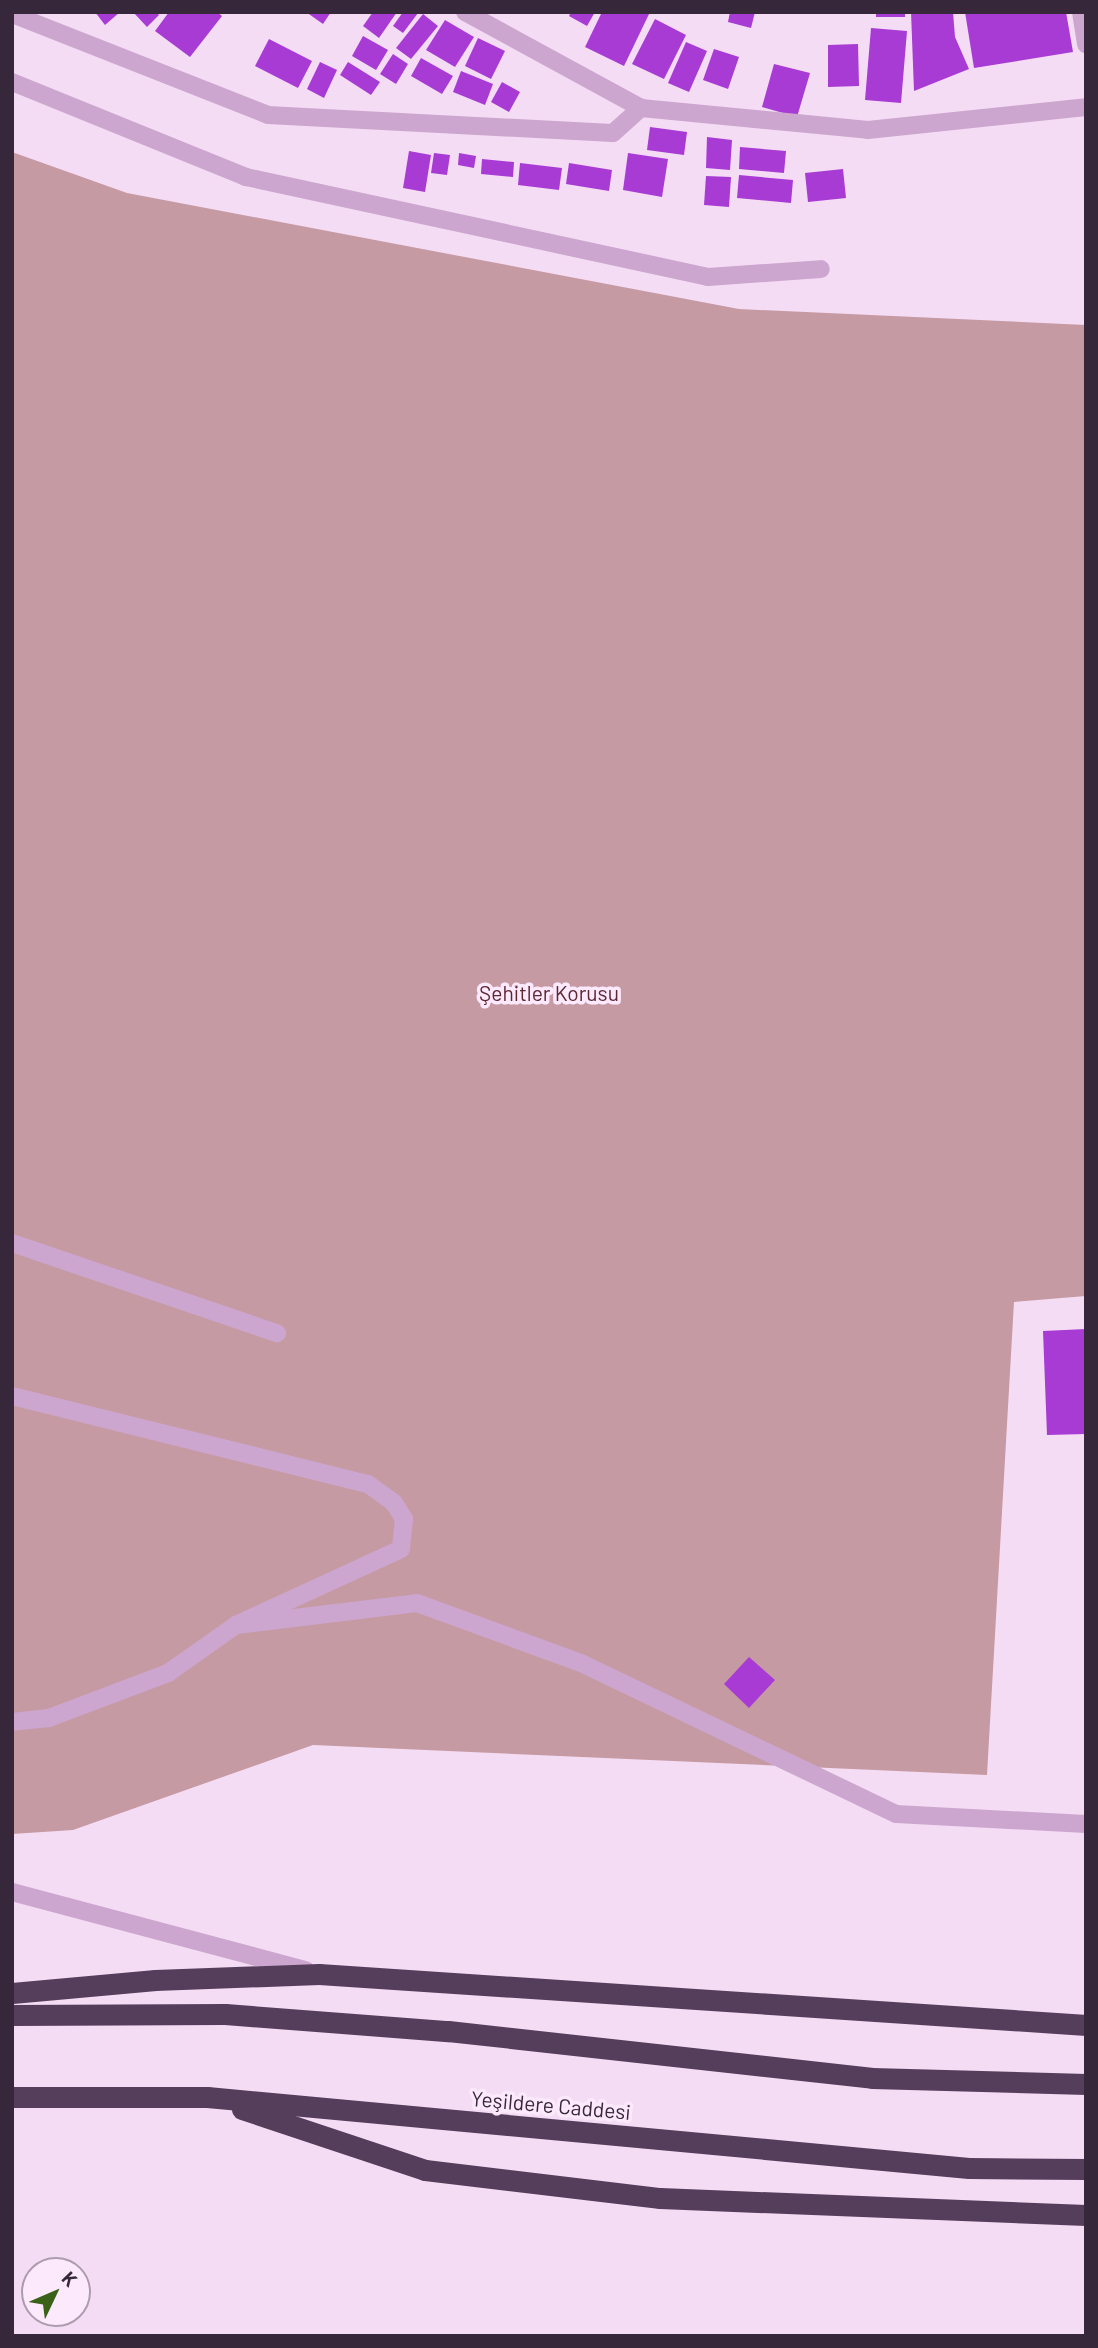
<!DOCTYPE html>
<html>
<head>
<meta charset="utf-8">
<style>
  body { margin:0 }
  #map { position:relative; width:1098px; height:2348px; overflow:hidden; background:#f5dcf5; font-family:Barlow,sans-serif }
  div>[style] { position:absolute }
  .green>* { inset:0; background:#c69aa3 }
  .building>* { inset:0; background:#a73bd4 }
  .lane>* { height:18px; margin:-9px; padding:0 9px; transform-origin:9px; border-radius:9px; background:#cca6cf }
  .street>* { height:18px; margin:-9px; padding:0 9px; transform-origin:9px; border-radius:9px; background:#cca6cf }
  .highway>* { height:21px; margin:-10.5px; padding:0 10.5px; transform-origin:10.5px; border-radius:10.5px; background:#553e5c }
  span { translate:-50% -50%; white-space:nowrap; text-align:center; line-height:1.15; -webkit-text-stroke:7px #fce9fc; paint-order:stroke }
  .park-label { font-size:21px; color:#5c2831 }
  .street-label { font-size:21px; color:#36283a }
  .frame { position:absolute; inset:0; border:14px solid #36283a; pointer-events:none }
  .north { position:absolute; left:21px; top:2257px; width:70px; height:70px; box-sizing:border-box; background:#fce9fc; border:2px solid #ad9cae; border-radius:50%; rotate:46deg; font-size:19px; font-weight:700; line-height:28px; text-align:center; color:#36283a }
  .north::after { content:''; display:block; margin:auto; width:24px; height:32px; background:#3a6118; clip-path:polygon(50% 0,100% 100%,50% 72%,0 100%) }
</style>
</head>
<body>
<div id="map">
  <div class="green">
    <div style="clip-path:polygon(12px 152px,127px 193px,739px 309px,1086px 325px,1086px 1296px,1014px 1302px,987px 1775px,313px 1745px,73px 1830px,12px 1834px)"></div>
  </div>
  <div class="building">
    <div style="clip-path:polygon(95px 12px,120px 12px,105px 25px)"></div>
    <div style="clip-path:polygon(133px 12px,156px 12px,159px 15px,147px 27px)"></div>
    <div style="clip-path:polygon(169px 12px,217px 12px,222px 16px,190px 57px,155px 31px)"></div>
    <div style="clip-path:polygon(306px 12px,331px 12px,323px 24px)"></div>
    <div style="clip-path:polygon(373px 12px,397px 12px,379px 38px,363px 26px)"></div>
    <div style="clip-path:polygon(403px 12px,418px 13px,403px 33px,393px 26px)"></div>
    <div style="clip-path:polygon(571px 12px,595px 12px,587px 26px,569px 16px)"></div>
    <div style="clip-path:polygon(602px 12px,650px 12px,624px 66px,585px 47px)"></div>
    <div style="clip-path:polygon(730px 12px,755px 12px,751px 28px,728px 22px)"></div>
    <div style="clip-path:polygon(876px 12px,905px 12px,905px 17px,876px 17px)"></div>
    <div style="clip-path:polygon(911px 12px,953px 12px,955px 37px,969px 69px,914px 91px)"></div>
    <div style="clip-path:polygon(965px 12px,1066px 12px,1073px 52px,974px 68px)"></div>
    <div style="clip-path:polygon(423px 14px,438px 26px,411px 59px,396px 48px)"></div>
    <div style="clip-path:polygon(655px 19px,686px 35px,664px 79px,632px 64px)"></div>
    <div style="clip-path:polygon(445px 20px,474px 37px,455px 67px,426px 50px)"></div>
    <div style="clip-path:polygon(871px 28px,907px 31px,901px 103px,865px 100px)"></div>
    <div style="clip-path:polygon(363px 36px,388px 50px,376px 70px,352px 56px)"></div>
    <div style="clip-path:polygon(478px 38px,505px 51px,491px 79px,465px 66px)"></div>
    <div style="clip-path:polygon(269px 39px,312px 61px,298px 88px,255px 66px)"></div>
    <div style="clip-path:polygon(686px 42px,707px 51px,689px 92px,668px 83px)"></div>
    <div style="clip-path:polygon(858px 44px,859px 86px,828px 87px,828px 45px)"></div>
    <div style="clip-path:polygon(714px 49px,739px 57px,728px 89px,703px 80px)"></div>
    <div style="clip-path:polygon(393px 54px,408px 64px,396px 84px,380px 74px)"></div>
    <div style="clip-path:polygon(421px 58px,453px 76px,442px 94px,411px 76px)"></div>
    <div style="clip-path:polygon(320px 62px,337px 70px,324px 98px,307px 89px)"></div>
    <div style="clip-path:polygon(348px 62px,380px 82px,371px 95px,340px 75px)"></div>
    <div style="clip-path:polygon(774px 64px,810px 73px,797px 117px,762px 107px)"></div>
    <div style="clip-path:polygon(461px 71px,493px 84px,485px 105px,453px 92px)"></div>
    <div style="clip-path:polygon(502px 82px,520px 92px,509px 112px,491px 102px)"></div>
    <div style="clip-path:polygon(650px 127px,687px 132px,684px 155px,647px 150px)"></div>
    <div style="clip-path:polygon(707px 137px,732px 140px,730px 170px,706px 168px)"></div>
    <div style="clip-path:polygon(740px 147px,786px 151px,784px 173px,739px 169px)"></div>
    <div style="clip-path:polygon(409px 151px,431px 155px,425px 192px,403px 188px)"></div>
    <div style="clip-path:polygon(434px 153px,450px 155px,447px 175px,431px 173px)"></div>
    <div style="clip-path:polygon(459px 153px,476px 156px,474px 168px,458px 165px)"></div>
    <div style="clip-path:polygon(628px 153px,668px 159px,662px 197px,623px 190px)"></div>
    <div style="clip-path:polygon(482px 159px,514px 162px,513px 177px,481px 174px)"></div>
    <div style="clip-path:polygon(520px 163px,562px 168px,559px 190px,518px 185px)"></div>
    <div style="clip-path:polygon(569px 163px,612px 170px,609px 191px,566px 184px)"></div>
    <div style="clip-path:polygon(843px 169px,846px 198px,808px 202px,805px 173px)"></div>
    <div style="clip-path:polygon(739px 175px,793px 180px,791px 203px,737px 198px)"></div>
    <div style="clip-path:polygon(706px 176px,731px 177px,729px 207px,704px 205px)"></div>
    <div style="clip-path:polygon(1086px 1329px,1086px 1434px,1047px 1435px,1043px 1331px)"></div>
    <div style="clip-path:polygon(749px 1657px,775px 1680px,749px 1708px,724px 1684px)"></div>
  </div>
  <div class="lane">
    <div style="left:12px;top:82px;width:253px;rotate:22.1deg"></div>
    <div style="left:246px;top:177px;width:473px;rotate:12.2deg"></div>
    <div style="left:708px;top:277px;width:113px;rotate:-4deg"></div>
    <div style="left:12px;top:1243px;width:280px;rotate:18.8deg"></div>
    <div style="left:12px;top:1396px;width:367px;rotate:13.9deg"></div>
    <div style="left:368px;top:1484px;width:32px;rotate:36deg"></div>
    <div style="left:394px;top:1503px;width:19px;rotate:58deg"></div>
    <div style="left:404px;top:1519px;width:30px;rotate:96deg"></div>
    <div style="left:401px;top:1549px;width:182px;rotate:155.3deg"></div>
    <div style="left:236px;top:1625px;width:83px;rotate:144.8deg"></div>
    <div style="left:168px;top:1673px;width:127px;rotate:159.3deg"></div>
    <div style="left:49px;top:1718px;width:37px;rotate:174deg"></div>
    <div style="left:236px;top:1625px;width:182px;rotate:-6.9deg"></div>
    <div style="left:417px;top:1603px;width:175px;rotate:20.1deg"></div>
    <div style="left:581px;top:1663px;width:349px;rotate:25.6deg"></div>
    <div style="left:896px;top:1814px;width:190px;rotate:3deg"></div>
    <div style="left:12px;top:1892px;width:304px;rotate:14.9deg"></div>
  </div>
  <div class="street">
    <div style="left:465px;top:12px;width:200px;rotate:28.6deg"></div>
    <div style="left:1081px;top:12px;width:33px;rotate:81deg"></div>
    <div style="left:12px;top:14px;width:275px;rotate:21.5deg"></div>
    <div style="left:268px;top:115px;width:345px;rotate:3deg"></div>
    <div style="left:613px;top:133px;width:38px;rotate:-42deg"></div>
    <div style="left:641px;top:108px;width:228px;rotate:5.5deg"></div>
    <div style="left:868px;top:130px;width:219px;rotate:-6deg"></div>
  </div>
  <div class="highway">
    <div style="left:12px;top:1993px;width:144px;rotate:-5.2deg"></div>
    <div style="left:155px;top:1980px;width:164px;rotate:-2.1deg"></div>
    <div style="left:319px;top:1974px;width:769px;rotate:3.8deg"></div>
    <div style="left:12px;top:2015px;width:213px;rotate:-0.3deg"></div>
    <div style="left:225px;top:2014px;width:224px;rotate:4.4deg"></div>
    <div style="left:448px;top:2031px;width:427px;rotate:6.3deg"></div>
    <div style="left:872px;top:2078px;width:214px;rotate:1.6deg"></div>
    <div style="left:12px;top:2097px;width:195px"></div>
    <div style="left:207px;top:2097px;width:765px;rotate:5.32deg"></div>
    <div style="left:969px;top:2168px;width:117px;rotate:0.5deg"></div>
    <div style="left:242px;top:2109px;width:193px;rotate:18.4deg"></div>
    <div style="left:425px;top:2170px;width:237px;rotate:6.8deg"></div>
    <div style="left:660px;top:2198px;width:426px;rotate:2.3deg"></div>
  </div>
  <div class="park-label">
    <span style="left:549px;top:993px">Şehitler Korusu</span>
  </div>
  <div class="street-label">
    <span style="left:551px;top:2105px;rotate:5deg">Yeşildere Caddesi</span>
  </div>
  <div class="frame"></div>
  <div class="north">K</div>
</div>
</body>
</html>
